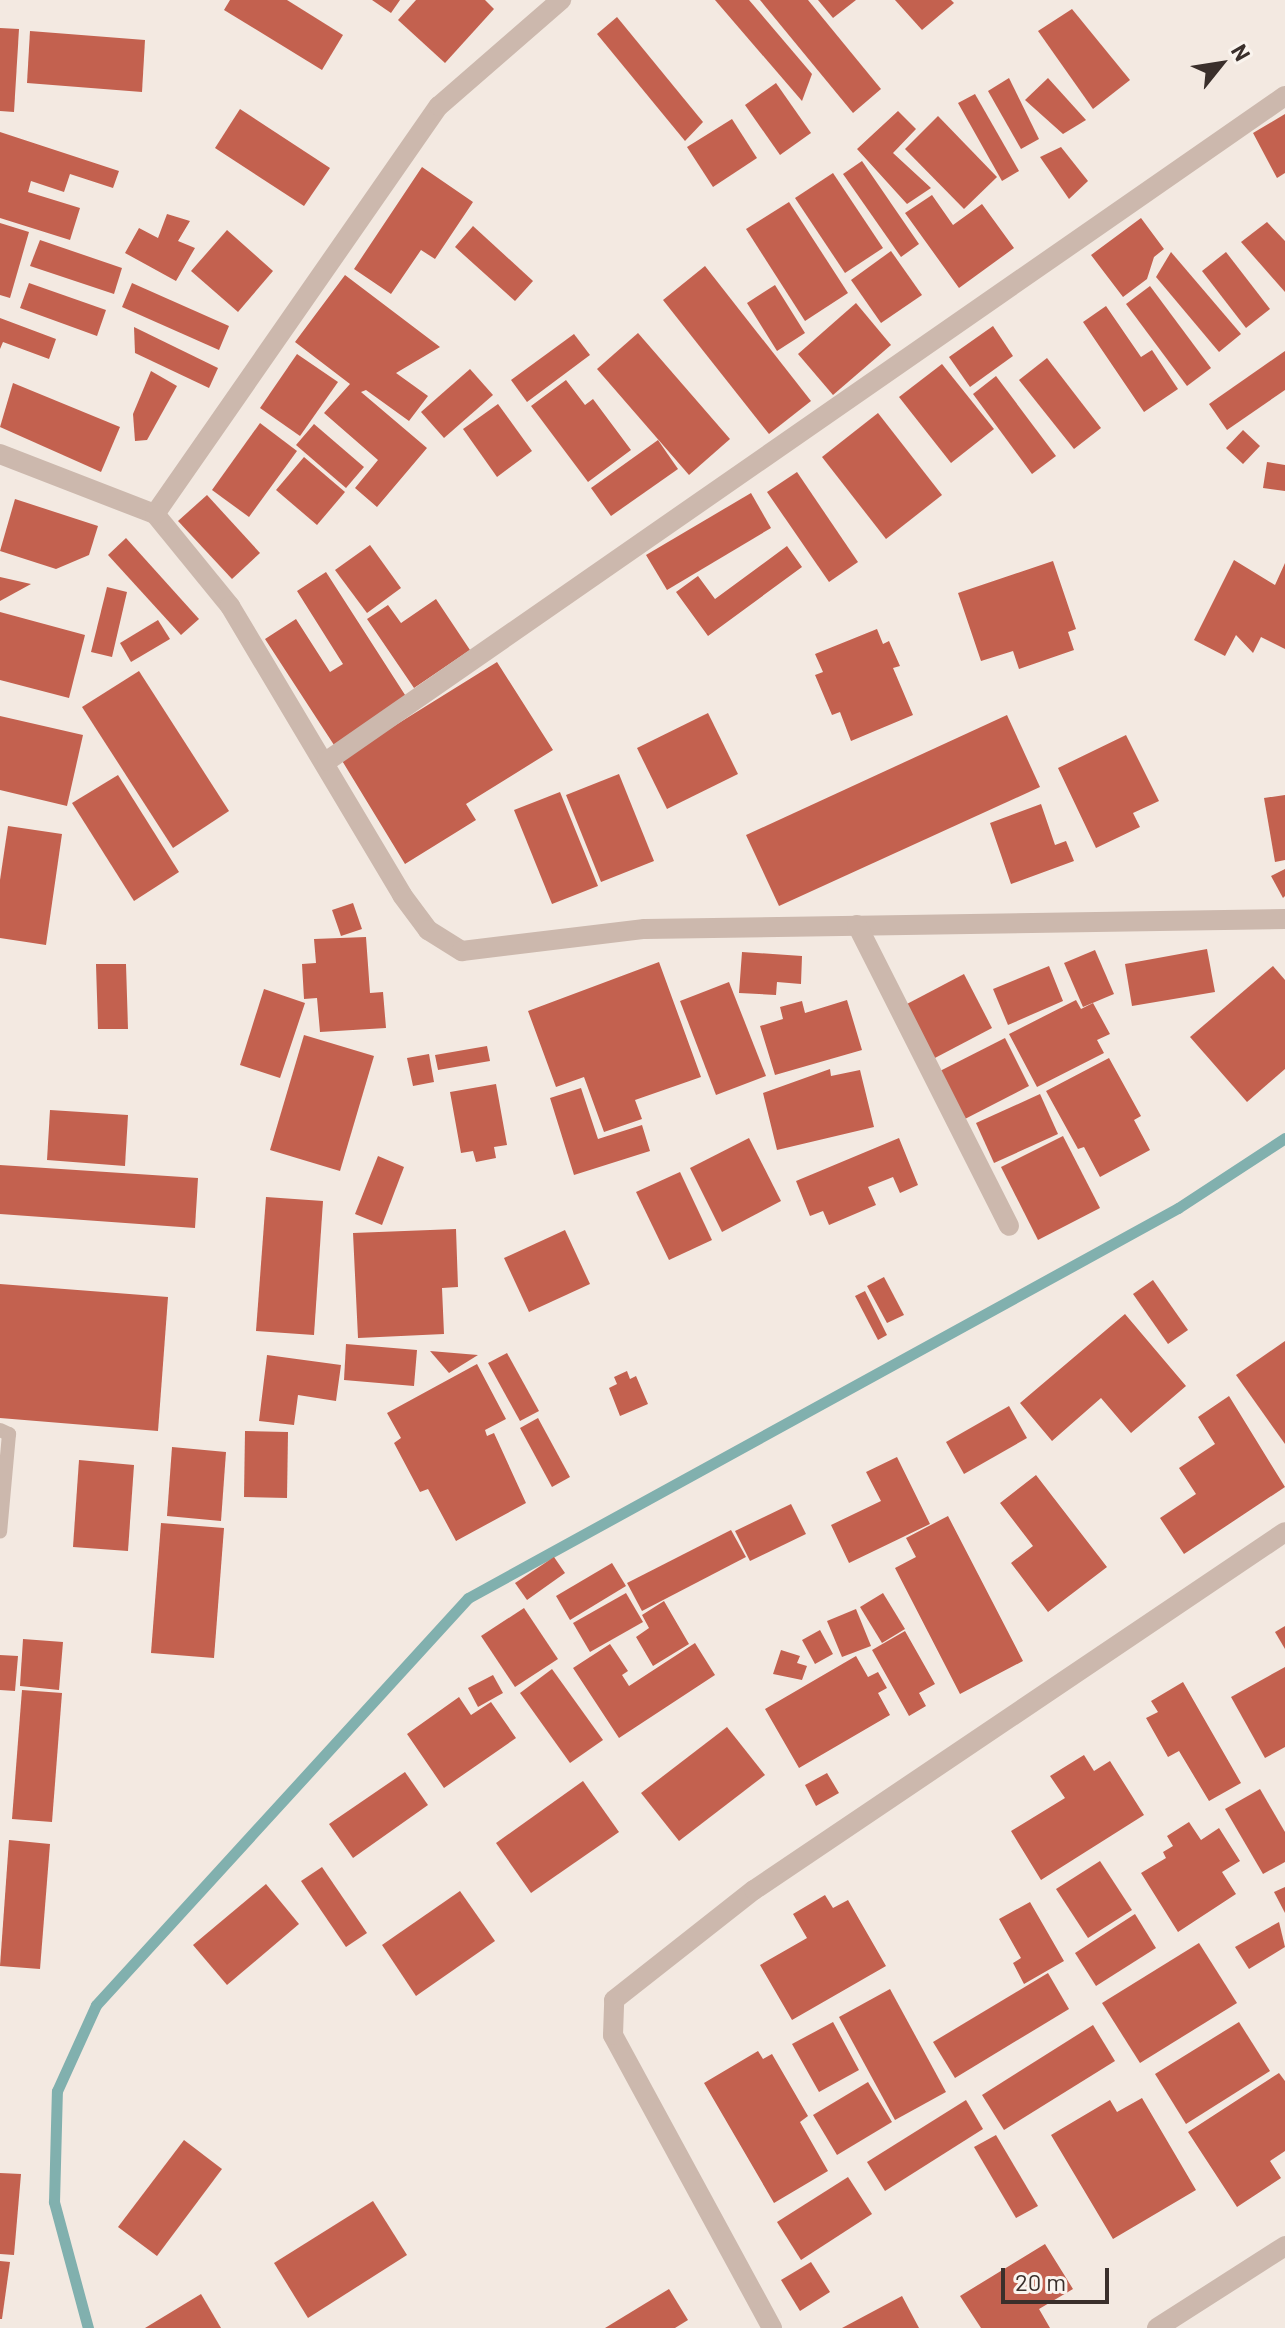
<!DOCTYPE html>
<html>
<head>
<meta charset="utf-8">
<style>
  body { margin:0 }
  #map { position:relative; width:1285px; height:2328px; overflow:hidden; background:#f3e9e1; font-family:Barlow,sans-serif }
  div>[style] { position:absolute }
  .stream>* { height:11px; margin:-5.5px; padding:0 5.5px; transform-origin:5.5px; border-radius:5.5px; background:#81b0ae }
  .building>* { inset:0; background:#c3614f }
  .lane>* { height:14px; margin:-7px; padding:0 7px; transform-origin:7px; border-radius:7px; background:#ccb8ad }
  .street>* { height:20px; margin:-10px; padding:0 10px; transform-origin:10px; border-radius:10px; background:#ccb8ad }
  span { translate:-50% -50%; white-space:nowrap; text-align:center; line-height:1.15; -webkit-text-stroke:8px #faf4ee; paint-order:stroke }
  .north { position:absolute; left:1181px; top:24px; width:80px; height:80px; -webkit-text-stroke:6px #faf4ee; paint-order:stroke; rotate:60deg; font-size:22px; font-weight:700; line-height:32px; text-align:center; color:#3a2f2b }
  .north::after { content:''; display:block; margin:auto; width:28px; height:36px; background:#3a2f2b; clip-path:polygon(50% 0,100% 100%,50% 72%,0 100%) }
  .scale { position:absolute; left:1001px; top:2268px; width:108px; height:36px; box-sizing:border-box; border:4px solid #3a2f2b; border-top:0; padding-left:10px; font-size:24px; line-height:28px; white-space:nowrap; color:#3a2f2b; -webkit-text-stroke:6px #faf4ee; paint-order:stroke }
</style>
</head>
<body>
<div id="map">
  <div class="stream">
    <div style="left:88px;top:2328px;width:131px;rotate:-105.1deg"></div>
    <div style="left:54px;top:2202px;width:111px;rotate:-88.5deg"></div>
    <div style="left:57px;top:2091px;width:94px;rotate:-65.6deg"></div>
    <div style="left:96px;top:2005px;width:551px;rotate:-47.57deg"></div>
    <div style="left:468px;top:1598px;width:810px;rotate:-28.78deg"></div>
    <div style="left:1178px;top:1208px;width:128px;rotate:-33.2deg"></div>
  </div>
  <div class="building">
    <div style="clip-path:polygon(230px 0,287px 0,343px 35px,322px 70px,224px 10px)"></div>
    <div style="clip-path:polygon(372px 0,400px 0,391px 13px)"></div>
    <div style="clip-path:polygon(416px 0,485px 0,494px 9px,445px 63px,398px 20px)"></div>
    <div style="clip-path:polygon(715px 0,749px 0,812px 74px,802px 101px)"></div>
    <div style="clip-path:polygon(760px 0,808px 0,881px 89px,853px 113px)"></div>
    <div style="clip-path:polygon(818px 0,856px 0,833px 18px)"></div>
    <div style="clip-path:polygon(895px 0,951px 0,954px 3px,922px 30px)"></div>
    <div style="clip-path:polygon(1072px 9px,1130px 80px,1093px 109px,1038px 31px)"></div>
    <div style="clip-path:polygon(617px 17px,703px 122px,685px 141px,597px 34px)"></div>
    <div style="clip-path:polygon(0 28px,19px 29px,14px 112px,0 111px)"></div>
    <div style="clip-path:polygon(30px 31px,145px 40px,142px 92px,27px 83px)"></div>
    <div style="clip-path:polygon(1009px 78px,1039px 139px,1021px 149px,988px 91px)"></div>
    <div style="clip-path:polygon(1048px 78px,1086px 120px,1063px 134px,1025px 100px)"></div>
    <div style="clip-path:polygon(776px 83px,811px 133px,780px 155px,745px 105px)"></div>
    <div style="clip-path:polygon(975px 94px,1019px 171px,1002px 181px,958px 103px)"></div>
    <div style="clip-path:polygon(240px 109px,330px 168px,304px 206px,215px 148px)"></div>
    <div style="clip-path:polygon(898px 111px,916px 129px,893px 153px,931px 188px,907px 204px,857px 149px)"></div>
    <div style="clip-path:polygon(1285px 114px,1285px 173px,1277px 178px,1253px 133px)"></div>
    <div style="clip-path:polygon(938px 116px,997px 177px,964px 209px,905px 149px)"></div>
    <div style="clip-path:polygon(732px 119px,757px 158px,713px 187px,687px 147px)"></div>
    <div style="clip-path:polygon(0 132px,119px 171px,113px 188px,70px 174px,64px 192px,31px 181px,28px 192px,80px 208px,70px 240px,0 218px)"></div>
    <div style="clip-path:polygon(1061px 147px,1088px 181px,1069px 199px,1040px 157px)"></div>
    <div style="clip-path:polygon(862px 161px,919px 244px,901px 257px,843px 174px)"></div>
    <div style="clip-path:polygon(422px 167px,473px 202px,435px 259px,421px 250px,391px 294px,354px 269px)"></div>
    <div style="clip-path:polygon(833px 173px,883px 248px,845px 273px,795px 198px)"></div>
    <div style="clip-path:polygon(932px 195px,953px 225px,982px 204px,1014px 248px,959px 288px,905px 213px)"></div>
    <div style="clip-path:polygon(789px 202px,848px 293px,805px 321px,746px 229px)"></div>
    <div style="clip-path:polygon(167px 214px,190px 221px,178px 241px,195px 248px,176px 281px,125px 253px,139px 228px,158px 238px)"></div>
    <div style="clip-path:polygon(1141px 218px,1164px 249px,1154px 257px,1147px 279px,1123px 297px,1091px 255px)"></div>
    <div style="clip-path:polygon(1267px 222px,1285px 241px,1285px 292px,1241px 242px)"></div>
    <div style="clip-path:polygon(0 223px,29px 232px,10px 298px,0 295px)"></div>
    <div style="clip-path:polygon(473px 226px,533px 281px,515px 301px,455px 247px)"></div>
    <div style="clip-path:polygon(227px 230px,273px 271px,238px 312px,191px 271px)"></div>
    <div style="clip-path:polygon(40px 240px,122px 268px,114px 294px,30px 266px)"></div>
    <div style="clip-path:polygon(891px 251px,922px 295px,881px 323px,851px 280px)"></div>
    <div style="clip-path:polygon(1171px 252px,1241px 334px,1219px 352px,1156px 277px)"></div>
    <div style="clip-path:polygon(1226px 252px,1270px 309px,1246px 328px,1202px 271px)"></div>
    <div style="clip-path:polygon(705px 266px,811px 401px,769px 434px,663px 300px)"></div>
    <div style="clip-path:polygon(345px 275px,440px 347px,396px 373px,428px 396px,409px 421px,366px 390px,361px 392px,427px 448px,377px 507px,355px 488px,378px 460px,324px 413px,350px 384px,295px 342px)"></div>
    <div style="clip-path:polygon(29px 283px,106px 310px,97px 336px,20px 308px)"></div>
    <div style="clip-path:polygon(132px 283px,229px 326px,219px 350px,122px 307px)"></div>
    <div style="clip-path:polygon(775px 285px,805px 333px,777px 351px,747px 303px)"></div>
    <div style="clip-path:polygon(1150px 286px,1211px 368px,1187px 386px,1126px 304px)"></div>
    <div style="clip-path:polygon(856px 303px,891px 345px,833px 395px,798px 354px)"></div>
    <div style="clip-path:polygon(1106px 306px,1141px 357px,1152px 350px,1178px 389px,1144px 412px,1083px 322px)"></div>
    <div style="clip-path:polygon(0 318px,56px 339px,49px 359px,3px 342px,0 349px)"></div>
    <div style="clip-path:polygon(993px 326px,1013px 356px,970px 387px,949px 357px)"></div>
    <div style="clip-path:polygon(134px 327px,218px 368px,209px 388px,135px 353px)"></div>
    <div style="clip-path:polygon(638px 333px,730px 439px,689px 475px,597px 369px)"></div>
    <div style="clip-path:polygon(574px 334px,590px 355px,527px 402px,511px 380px)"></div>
    <div style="clip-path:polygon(1285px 351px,1285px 390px,1227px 430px,1209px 404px)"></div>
    <div style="clip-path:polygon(297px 354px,338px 382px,300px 436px,260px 408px)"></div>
    <div style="clip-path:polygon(1047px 358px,1101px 428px,1074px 449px,1019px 380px)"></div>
    <div style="clip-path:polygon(942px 364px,994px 429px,951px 463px,899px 397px)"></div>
    <div style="clip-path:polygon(470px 369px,493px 395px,444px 438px,421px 412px)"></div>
    <div style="clip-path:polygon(151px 371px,177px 386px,147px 440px,135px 441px,133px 414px)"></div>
    <div style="clip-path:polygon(996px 376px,1056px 456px,1032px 474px,973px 394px)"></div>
    <div style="clip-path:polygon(566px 380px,585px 405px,593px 399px,631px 450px,588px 482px,531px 406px)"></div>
    <div style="clip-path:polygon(13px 383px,120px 427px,101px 472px,0 427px)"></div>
    <div style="clip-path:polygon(498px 404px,532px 451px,497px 477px,463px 429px)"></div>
    <div style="clip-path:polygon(878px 413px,942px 495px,886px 539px,822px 457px)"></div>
    <div style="clip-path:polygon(260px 423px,297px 451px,249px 517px,212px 490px)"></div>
    <div style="clip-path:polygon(314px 424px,364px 467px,346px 488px,296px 445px)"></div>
    <div style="clip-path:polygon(1243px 430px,1260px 446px,1243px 464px,1226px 448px)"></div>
    <div style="clip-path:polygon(658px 440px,678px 469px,611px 516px,591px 488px)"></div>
    <div style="clip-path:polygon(304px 457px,345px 492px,317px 525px,276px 490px)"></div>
    <div style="clip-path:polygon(1267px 462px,1285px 465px,1285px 491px,1263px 488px)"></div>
    <div style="clip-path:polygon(797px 472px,858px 562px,829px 582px,767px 492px)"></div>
    <div style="clip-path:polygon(751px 493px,771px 528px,667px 590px,646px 555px)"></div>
    <div style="clip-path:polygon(207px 495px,260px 553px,232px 579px,178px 521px)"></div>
    <div style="clip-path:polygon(15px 499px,98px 526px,89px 555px,56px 569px,0 551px)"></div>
    <div style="clip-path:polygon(126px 538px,199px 619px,181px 635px,108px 555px)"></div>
    <div style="clip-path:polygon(370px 545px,401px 588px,367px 613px,335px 570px)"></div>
    <div style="clip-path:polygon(787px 546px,802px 567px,708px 636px,676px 592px,698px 576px,715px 599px)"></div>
    <div style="clip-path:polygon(1234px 560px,1275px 585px,1285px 563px,1285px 649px,1261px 637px,1253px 653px,1236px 635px,1225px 656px,1194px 640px)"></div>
    <div style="clip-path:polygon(1053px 561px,1076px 629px,1068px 632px,1074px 650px,1019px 669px,1013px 651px,981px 661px,958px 593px)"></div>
    <div style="clip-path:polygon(326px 572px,407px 698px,334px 745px,265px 639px,296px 619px,330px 672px,343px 664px,297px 591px)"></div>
    <div style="clip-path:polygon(0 577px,31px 584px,0 601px)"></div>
    <div style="clip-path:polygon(107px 587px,127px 592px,112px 657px,91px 652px)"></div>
    <div style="clip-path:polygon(436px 599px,470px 650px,414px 688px,367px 619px,388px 605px,401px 623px)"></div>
    <div style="clip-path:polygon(0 612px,85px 635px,69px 698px,0 680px)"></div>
    <div style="clip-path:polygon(158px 620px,170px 639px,131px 662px,120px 643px)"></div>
    <div style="clip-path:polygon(877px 629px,883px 644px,889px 641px,900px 666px,893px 668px,913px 715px,851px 741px,840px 712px,832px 715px,815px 675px,823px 672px,815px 654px)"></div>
    <div style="clip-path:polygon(497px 662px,553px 750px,466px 804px,476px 820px,405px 864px,341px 759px)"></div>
    <div style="clip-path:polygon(139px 671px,229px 811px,173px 848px,82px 707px)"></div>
    <div style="clip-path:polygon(708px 713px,738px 774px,667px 809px,637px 748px)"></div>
    <div style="clip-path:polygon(1007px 715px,1040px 787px,779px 906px,746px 835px)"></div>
    <div style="clip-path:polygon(0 716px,83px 735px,67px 806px,0 790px)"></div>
    <div style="clip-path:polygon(1126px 735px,1159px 801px,1133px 813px,1140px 827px,1096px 848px,1058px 768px)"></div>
    <div style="clip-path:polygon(619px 774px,654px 861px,601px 882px,566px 795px)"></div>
    <div style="clip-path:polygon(118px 775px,179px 872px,134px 901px,72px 803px)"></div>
    <div style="clip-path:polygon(560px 792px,598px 886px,552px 904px,514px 810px)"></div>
    <div style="clip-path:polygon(1285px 795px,1285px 860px,1275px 862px,1264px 798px)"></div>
    <div style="clip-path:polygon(1041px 804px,1055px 845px,1066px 841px,1074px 861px,1011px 884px,990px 823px)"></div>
    <div style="clip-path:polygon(8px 826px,62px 834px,46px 945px,0 938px,0 880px)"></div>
    <div style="clip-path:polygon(1285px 869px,1285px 896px,1283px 898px,1271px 876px)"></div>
    <div style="clip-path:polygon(353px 903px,362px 929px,341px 936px,332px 910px)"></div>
    <div style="clip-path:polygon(366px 937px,370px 993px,383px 992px,386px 1028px,320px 1032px,317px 998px,304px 999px,302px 964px,316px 963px,314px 939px)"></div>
    <div style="clip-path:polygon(1207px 949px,1215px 992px,1132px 1006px,1125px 964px)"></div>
    <div style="clip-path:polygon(1095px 950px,1114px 994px,1083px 1007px,1064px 963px)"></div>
    <div style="clip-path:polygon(742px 952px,802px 956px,801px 984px,777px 982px,776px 995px,739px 993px)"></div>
    <div style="clip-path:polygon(659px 962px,701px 1077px,635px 1100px,642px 1119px,604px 1132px,584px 1077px,556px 1087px,528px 1011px)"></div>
    <div style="clip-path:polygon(96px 964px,126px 964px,128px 1029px,98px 1029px)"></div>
    <div style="clip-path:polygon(1049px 966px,1063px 1001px,1008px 1025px,993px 989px)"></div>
    <div style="clip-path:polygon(1273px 966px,1285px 980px,1285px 1069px,1247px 1102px,1190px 1037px)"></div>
    <div style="clip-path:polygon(964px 974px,992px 1028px,933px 1059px,905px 1005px)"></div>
    <div style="clip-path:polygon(729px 982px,766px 1076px,716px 1095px,680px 1001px)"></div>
    <div style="clip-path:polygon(264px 989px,305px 1003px,280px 1078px,240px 1065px)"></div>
    <div style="clip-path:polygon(847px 1000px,862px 1050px,775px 1075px,760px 1026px,783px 1019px,780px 1007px,802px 1001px,805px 1013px)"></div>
    <div style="clip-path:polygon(1076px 1000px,1081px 1009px,1093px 1003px,1110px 1034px,1097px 1040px,1104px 1053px,1037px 1087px,1009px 1034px)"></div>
    <div style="clip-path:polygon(304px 1035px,374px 1056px,340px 1171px,270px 1150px)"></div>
    <div style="clip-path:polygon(1005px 1038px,1029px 1086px,961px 1121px,936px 1073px)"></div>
    <div style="clip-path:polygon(487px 1046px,490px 1061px,438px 1070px,435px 1055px)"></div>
    <div style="clip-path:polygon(429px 1054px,434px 1082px,413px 1086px,407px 1058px)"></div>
    <div style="clip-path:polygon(1109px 1058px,1141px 1116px,1134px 1120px,1150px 1150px,1100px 1177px,1084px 1147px,1078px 1149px,1046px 1091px)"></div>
    <div style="clip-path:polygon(830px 1069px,831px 1076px,860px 1070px,874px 1127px,777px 1150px,763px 1093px)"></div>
    <div style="clip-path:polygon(496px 1084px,507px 1145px,494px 1147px,496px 1158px,476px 1162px,473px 1151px,461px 1153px,450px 1092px)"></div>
    <div style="clip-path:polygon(581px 1088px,598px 1139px,642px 1125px,650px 1151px,574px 1175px,550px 1098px)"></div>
    <div style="clip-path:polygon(1040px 1094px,1058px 1134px,994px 1163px,976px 1123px)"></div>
    <div style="clip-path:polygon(50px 1110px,128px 1115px,125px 1166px,47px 1160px)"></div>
    <div style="clip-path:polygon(1063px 1136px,1100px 1208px,1038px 1240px,1001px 1167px)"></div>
    <div style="clip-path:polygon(749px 1138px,781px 1201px,722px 1232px,690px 1168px)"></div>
    <div style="clip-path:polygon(899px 1138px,918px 1185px,900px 1193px,893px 1177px,868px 1187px,876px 1205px,829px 1225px,823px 1211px,810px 1216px,796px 1181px)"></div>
    <div style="clip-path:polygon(378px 1156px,404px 1167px,382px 1225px,355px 1214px)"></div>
    <div style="clip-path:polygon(0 1165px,198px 1178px,195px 1228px,0 1214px)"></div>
    <div style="clip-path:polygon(680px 1172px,712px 1240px,669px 1260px,636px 1192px)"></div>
    <div style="clip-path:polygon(266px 1197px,323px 1201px,314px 1335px,256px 1331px)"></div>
    <div style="clip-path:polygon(456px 1229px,458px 1287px,442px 1288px,444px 1334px,358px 1338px,353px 1233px)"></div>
    <div style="clip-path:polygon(565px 1230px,590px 1284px,529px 1312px,504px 1258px)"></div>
    <div style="clip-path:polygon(884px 1277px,904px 1315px,887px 1323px,867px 1286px)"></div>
    <div style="clip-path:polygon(1153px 1280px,1188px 1330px,1168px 1344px,1133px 1294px)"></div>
    <div style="clip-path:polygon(0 1284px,168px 1297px,158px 1431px,0 1418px)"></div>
    <div style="clip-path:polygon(865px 1291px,887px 1335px,878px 1340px,855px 1296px)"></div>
    <div style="clip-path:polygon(1125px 1314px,1186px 1386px,1131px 1433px,1101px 1398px,1052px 1441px,1020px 1403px)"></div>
    <div style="clip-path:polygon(1285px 1341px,1285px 1444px,1236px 1375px)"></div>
    <div style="clip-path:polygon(346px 1344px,417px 1350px,414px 1386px,344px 1380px)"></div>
    <div style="clip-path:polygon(430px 1351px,478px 1355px,449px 1373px)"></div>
    <div style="clip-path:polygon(507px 1353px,539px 1411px,520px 1421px,488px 1363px)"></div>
    <div style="clip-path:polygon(267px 1355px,341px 1365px,336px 1401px,298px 1395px,294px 1425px,259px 1421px)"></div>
    <div style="clip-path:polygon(477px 1364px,506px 1419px,485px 1430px,487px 1436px,494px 1433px,526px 1503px,456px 1541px,428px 1489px,420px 1492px,394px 1443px,401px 1438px,387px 1413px)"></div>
    <div style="clip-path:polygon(627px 1371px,630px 1379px,636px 1376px,648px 1404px,620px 1416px,609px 1388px,617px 1384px,614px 1377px)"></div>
    <div style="clip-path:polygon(1229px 1396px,1285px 1487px,1184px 1554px,1160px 1518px,1196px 1494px,1179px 1468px,1215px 1444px,1198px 1417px)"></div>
    <div style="clip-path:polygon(1009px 1406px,1027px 1438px,964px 1474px,946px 1442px)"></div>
    <div style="clip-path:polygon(538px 1418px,570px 1477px,552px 1487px,520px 1428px)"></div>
    <div style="clip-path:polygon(245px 1431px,288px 1432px,287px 1498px,244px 1497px)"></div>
    <div style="clip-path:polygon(172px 1447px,226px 1452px,221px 1521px,167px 1516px)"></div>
    <div style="clip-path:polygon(897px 1457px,930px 1524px,849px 1563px,831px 1525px,881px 1501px,866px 1472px)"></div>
    <div style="clip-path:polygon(79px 1460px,134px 1465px,128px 1551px,73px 1547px)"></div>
    <div style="clip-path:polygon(1036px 1475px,1107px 1567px,1048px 1612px,1011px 1563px,1033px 1546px,1000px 1503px)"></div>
    <div style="clip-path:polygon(791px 1504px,806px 1534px,750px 1561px,735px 1531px)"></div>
    <div style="clip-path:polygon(948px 1516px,1023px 1661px,960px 1694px,895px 1568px,916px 1557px,906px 1538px)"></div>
    <div style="clip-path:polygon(161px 1523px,224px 1528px,214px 1658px,151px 1653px)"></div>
    <div style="clip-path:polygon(731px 1530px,746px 1557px,642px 1611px,627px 1583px)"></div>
    <div style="clip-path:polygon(554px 1557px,565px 1573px,527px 1600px,515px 1583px)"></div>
    <div style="clip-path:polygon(612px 1563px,626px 1586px,570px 1620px,556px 1596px)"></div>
    <div style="clip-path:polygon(626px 1593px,643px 1622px,590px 1652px,573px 1623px)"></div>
    <div style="clip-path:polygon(883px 1593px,905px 1629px,882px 1643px,860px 1607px)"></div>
    <div style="clip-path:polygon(664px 1601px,689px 1644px,653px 1666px,636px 1637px,649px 1628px,642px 1615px)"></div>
    <div style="clip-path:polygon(524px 1608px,558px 1659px,515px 1687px,481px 1636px)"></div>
    <div style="clip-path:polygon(856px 1609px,871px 1646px,842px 1657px,827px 1621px)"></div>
    <div style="clip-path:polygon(1285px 1626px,1285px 1649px,1275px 1632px)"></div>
    <div style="clip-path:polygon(820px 1630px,833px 1654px,815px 1664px,802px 1640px)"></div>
    <div style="clip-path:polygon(905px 1631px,935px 1684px,919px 1693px,926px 1706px,909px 1716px,872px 1650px)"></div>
    <div style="clip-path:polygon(23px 1639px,63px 1642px,59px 1690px,20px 1686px)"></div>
    <div style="clip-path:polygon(695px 1643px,715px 1675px,619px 1738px,573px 1668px,610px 1644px,628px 1671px,622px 1675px,629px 1686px)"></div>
    <div style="clip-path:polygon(781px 1650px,800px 1656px,797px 1663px,807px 1666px,802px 1680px,773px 1674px)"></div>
    <div style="clip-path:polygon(0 1655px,18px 1656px,15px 1691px,0 1690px)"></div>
    <div style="clip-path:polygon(856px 1656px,868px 1677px,878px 1672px,887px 1688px,878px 1693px,890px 1715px,799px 1768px,765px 1709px)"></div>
    <div style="clip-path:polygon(1285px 1667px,1285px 1747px,1265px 1758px,1231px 1697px)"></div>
    <div style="clip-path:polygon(552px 1669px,603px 1740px,570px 1763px,520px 1693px)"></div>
    <div style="clip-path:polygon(493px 1675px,503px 1693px,478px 1707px,468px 1688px)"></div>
    <div style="clip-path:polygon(1183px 1682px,1241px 1783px,1209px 1801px,1179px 1751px,1168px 1757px,1146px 1718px,1158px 1712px,1151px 1701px)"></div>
    <div style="clip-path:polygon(22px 1690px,62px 1693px,52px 1822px,12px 1819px)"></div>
    <div style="clip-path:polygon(459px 1697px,471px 1715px,491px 1702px,516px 1738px,444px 1788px,407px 1734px)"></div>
    <div style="clip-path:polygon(727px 1727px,765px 1775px,679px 1841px,641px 1793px)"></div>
    <div style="clip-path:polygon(1084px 1755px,1094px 1771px,1110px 1761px,1144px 1815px,1041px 1880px,1011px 1831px,1065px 1798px,1050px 1776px)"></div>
    <div style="clip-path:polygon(405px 1772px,428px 1805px,353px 1858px,329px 1824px)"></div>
    <div style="clip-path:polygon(827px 1773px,839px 1793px,816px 1806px,805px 1785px)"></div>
    <div style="clip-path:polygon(583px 1781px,619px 1832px,531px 1893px,496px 1843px)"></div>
    <div style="clip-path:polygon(1260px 1789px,1285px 1832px,1285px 1862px,1263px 1874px,1225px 1809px)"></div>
    <div style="clip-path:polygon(1189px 1822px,1201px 1840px,1219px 1828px,1240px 1861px,1222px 1872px,1236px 1894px,1178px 1932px,1141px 1873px,1166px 1858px,1163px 1852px,1173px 1846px,1167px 1836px)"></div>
    <div style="clip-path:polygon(9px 1840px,50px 1844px,40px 1969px,0 1966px)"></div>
    <div style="clip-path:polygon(1100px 1861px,1132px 1910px,1088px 1938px,1056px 1889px)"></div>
    <div style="clip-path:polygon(322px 1867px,367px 1933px,346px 1947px,301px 1881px)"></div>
    <div style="clip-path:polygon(266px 1884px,299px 1924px,227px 1985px,193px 1945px)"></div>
    <div style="clip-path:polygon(1285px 1887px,1285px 1913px,1274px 1892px)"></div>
    <div style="clip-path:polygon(460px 1891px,495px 1941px,416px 1996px,382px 1945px)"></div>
    <div style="clip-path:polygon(825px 1895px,833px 1908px,848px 1900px,886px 1966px,792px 2020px,760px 1965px,807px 1938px,793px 1914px)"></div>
    <div style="clip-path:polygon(1030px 1902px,1064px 1961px,1024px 1984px,1013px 1963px,1021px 1958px,999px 1919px)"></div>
    <div style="clip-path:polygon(1135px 1914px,1156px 1948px,1096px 1986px,1075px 1953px)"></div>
    <div style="clip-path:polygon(1279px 1922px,1285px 1947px,1249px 1969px,1235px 1947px)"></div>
    <div style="clip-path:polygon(1199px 1943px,1237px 2003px,1140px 2063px,1102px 2003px)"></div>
    <div style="clip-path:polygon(1048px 1973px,1069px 2009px,955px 2078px,933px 2042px)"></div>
    <div style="clip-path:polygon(890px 1989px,946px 2092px,895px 2120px,839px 2017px)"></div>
    <div style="clip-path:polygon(833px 2022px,859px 2070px,819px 2092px,792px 2044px)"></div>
    <div style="clip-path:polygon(1239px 2022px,1270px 2071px,1186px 2124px,1155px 2074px)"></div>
    <div style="clip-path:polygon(1093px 2025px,1115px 2061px,1004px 2130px,982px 2095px)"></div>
    <div style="clip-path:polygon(758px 2051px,763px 2059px,772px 2054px,808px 2116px,800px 2122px,828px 2171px,774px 2203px,704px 2083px)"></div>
    <div style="clip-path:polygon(1279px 2073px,1285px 2081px,1285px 2151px,1270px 2161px,1281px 2178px,1237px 2207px,1188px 2132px)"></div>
    <div style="clip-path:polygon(868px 2082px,892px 2122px,837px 2155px,813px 2115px)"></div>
    <div style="clip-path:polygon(1142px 2098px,1196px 2190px,1113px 2239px,1051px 2135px,1110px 2100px,1117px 2112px)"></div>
    <div style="clip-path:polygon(966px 2100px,983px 2129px,885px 2191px,867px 2162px)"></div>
    <div style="clip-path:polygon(996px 2135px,1038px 2206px,1016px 2218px,974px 2147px)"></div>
    <div style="clip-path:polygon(184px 2140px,222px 2169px,157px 2256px,118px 2227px)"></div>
    <div style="clip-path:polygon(0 2173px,21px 2174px,14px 2255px,0 2254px)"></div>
    <div style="clip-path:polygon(848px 2177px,872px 2214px,801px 2260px,777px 2222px)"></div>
    <div style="clip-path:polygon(373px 2201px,407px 2255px,308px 2318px,274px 2263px)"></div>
    <div style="clip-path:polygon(1045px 2244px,1073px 2289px,1039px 2309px,1050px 2328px,981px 2328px,960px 2296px)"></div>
    <div style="clip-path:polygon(0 2261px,10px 2262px,2px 2319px,0 2319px)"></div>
    <div style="clip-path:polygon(811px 2262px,830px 2292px,800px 2311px,781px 2280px)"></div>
    <div style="clip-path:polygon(669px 2289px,688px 2320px,675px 2328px,605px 2328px)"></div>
    <div style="clip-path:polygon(201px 2294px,221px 2328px,145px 2328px)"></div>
    <div style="clip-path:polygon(902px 2296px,919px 2328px,842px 2328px)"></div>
  </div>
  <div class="lane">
    <div style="left:0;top:1430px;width:10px;rotate:24deg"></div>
    <div style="left:9px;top:1434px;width:98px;rotate:95.2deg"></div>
  </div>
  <div class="street">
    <div style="left:0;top:454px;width:166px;rotate:21.2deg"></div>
    <div style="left:155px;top:514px;width:119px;rotate:50.8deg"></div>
    <div style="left:230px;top:606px;width:336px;rotate:59.2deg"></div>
    <div style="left:402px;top:895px;width:44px;rotate:53.4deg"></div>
    <div style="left:428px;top:930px;width:40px;rotate:32deg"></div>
    <div style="left:462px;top:951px;width:184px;rotate:-6.9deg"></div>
    <div style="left:645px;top:929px;width:640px;rotate:-0.9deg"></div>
    <div style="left:155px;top:514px;width:497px;rotate:-55.2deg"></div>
    <div style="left:439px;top:106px;width:162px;rotate:-41deg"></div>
    <div style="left:327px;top:761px;width:1166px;rotate:-34.77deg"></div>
    <div style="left:857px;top:925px;width:337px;rotate:63.2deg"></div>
    <div style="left:772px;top:2328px;width:333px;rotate:-118.5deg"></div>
    <div style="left:613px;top:2035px;width:35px;rotate:-88deg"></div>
    <div style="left:614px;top:2000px;width:178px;rotate:-38.2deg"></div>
    <div style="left:754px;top:1890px;width:640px;rotate:-33.99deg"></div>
    <div style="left:1157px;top:2328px;width:152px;rotate:-32.6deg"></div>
  </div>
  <div class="north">N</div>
  <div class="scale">20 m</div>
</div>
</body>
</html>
